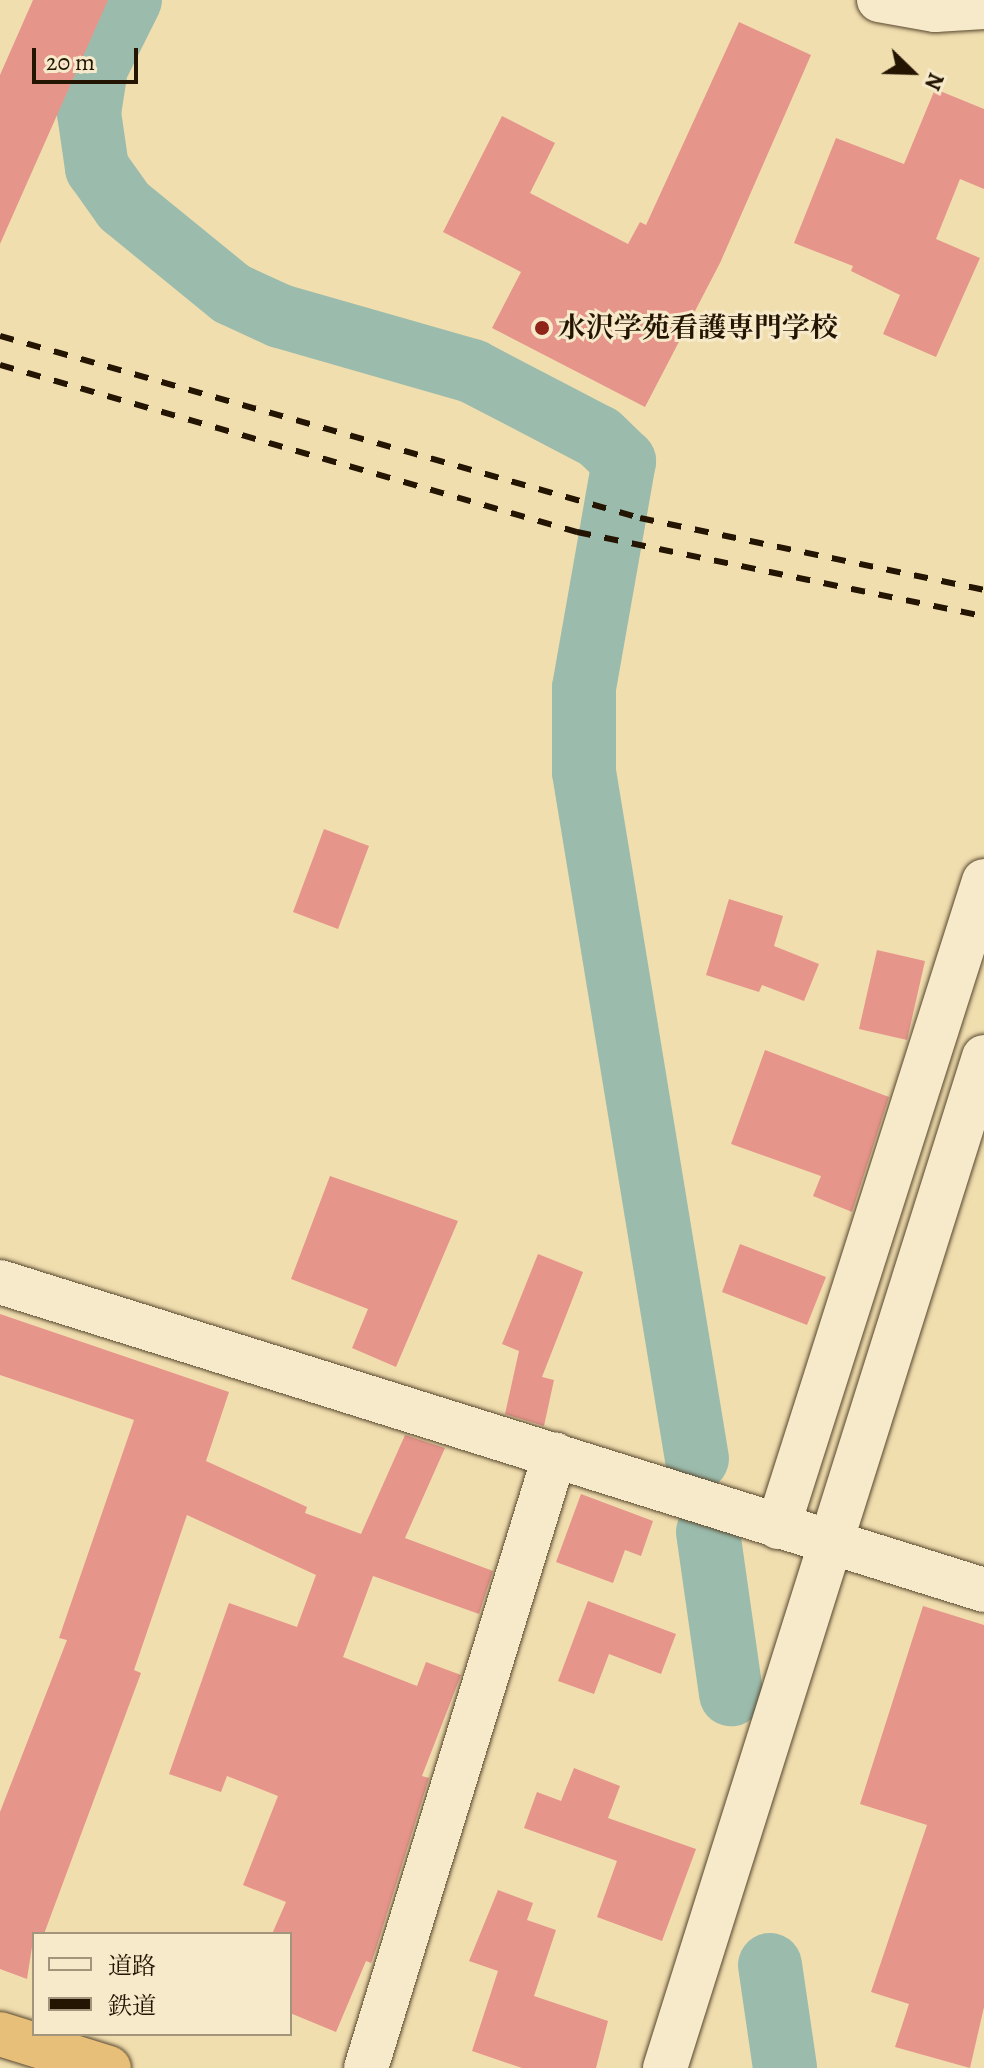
<!DOCTYPE html>
<html>
<head>
<meta charset="utf-8">
<style>
  body { margin:0 }
  #map { position:relative; width:984px; height:2068px; overflow:hidden; background:#f1deaf; font-family:Alegreya,"Noto Serif JP",serif }
  div>[style] { position:absolute }
  .river>* { height:64px; margin:-32px; padding:0 32px; transform-origin:32px; border-radius:32px; background:#9bbcad }
  .building>* { inset:0; background:#e6958b }
  .roads { filter:drop-shadow(0 0 2px #57472e) drop-shadow(0 0 2px #57472e) }
  .minor>* { height:44px; margin:-22px; padding:0 22px; transform-origin:22px; border-radius:22px; background:#f6eacb }
  .highway>* { height:44px; margin:-22px; padding:0 22px; transform-origin:22px; border-radius:22px; background:#e8bf78 }
  .rail>* { height:6px; margin-top:-3px; transform-origin:0; background:repeating-linear-gradient(90deg,#241503 0 14px,transparent 0 28px) }
  .dots>* { width:22px; height:22px; translate:-50% -50%; box-sizing:border-box; border:4px solid #f6eacb; border-radius:50% }
  span { translate:-50% -50%; white-space:nowrap; text-align:center; line-height:1.15; -webkit-text-stroke:6px #f6eacb; paint-order:stroke }
  .poi-label { font-size:28px; color:#241503; font-weight:700 }
  .left { translate:0 -50%; text-align:left }
  .legend { position:absolute; left:32px; top:1932px; width:260px; height:104px; box-sizing:border-box; background:#f6eacb; border:2px solid #a2957b; margin:0; padding:10px 14px; list-style:none; font-size:24px; color:#241503 }
  .legend li { display:flex; align-items:center; gap:16px; height:40px }
  .legend b { width:40px; border:2px solid #a2957b }
  .north { position:absolute; left:872px; top:32px; width:80px; height:80px; -webkit-text-stroke:6px #f6eacb; paint-order:stroke; rotate:113deg; font-size:22px; font-weight:700; line-height:32px; text-align:center; color:#241503 }
  .north::after { content:''; display:block; margin:auto; width:28px; height:36px; background:#241503; clip-path:polygon(50% 0,100% 100%,50% 72%,0 100%) }
  .scale { position:absolute; left:32px; top:48px; width:106px; height:36px; box-sizing:border-box; border:4px solid #241503; border-top:0; padding-left:10px; font-size:24px; line-height:28px; white-space:nowrap; color:#241503; -webkit-text-stroke:6px #f6eacb; paint-order:stroke }
</style>
</head>
<body>
<div id="map">
  <div class="river">
    <div style="left:130px;top:0;width:76px;rotate:116.6deg"></div>
    <div style="left:96px;top:68px;width:46px;rotate:98.8deg"></div>
    <div style="left:89px;top:113px;width:56px;rotate:81.7deg"></div>
    <div style="left:97px;top:168px;width:47px;rotate:54.6deg"></div>
    <div style="left:124px;top:206px;width:139px;rotate:39.2deg"></div>
    <div style="left:232px;top:294px;width:53px;rotate:24.6deg"></div>
    <div style="left:280px;top:316px;width:200px;rotate:16deg"></div>
    <div style="left:472px;top:371px;width:143px;rotate:27.5deg"></div>
    <div style="left:599px;top:437px;width:35px;rotate:44deg"></div>
    <div style="left:624px;top:461px;width:230px;rotate:100deg"></div>
    <div style="left:584px;top:688px;width:84px;rotate:90deg"></div>
    <div style="left:584px;top:772px;width:696px;rotate:80.66deg"></div>
    <div style="left:708px;top:1532px;width:164px;rotate:81.9deg"></div>
    <div style="left:770px;top:1965px;width:104px;rotate:81.7deg"></div>
  </div>
  <div class="building">
    <div style="clip-path:polygon(33px 0,108px 0,0 244px,0 75px)"></div>
    <div style="clip-path:polygon(739px 22px,811px 55px,720px 263px,645px 407px,492px 328px,521px 272px,443px 232px,502px 116px,555px 143px,530px 193px,628px 244px,640px 222px,646px 225px)"></div>
    <div style="clip-path:polygon(935px 89px,984px 109px,984px 189px,960px 179px,936px 239px,980px 258px,936px 357px,883px 334px,900px 295px,851px 271px,853px 266px,794px 243px,836px 138px,904px 164px)"></div>
    <div style="clip-path:polygon(324px 829px,369px 846px,338px 929px,293px 912px)"></div>
    <div style="clip-path:polygon(729px 899px,783px 916px,774px 946px,819px 964px,804px 1001px,762px 985px,759px 992px,706px 975px)"></div>
    <div style="clip-path:polygon(877px 950px,925px 961px,907px 1040px,859px 1029px)"></div>
    <div style="clip-path:polygon(765px 1050px,889px 1097px,852px 1212px,813px 1196px,821px 1176px,731px 1144px)"></div>
    <div style="clip-path:polygon(330px 1176px,458px 1221px,396px 1367px,352px 1348px,368px 1309px,291px 1279px)"></div>
    <div style="clip-path:polygon(740px 1244px,826px 1277px,807px 1325px,722px 1292px)"></div>
    <div style="clip-path:polygon(538px 1254px,583px 1272px,542px 1377px,554px 1380px,544px 1426px,505px 1414px,519px 1351px,502px 1344px)"></div>
    <div style="clip-path:polygon(0 1314px,229px 1392px,206px 1461px,307px 1507px,305px 1513px,361px 1534px,405px 1435px,445px 1448px,405px 1538px,493px 1571px,479px 1614px,373px 1576px,343px 1657px,417px 1686px,426px 1662px,461px 1675px,422px 1776px,429px 1778px,376px 1949px,371px 1963px,366px 1961px,336px 2032px,290px 2013px,290px 1934px,272px 1934px,286px 1902px,243px 1885px,278px 1796px,227px 1776px,221px 1792px,169px 1774px,229px 1603px,297px 1627px,316px 1575px,187px 1515px,134px 1670px,141px 1673px,44px 1934px,34px 1934px,27px 1979px,0 1969px,0 1812px,67px 1640px,59px 1638px,134px 1420px,0 1375px)"></div>
    <div style="clip-path:polygon(581px 1494px,653px 1521px,641px 1556px,625px 1550px,613px 1583px,556px 1562px)"></div>
    <div style="clip-path:polygon(588px 1601px,676px 1634px,661px 1674px,609px 1654px,594px 1694px,558px 1681px)"></div>
    <div style="clip-path:polygon(923px 1606px,984px 1625px,984px 2007px,970px 2068px,895px 2047px,909px 2004px,871px 1992px,927px 1825px,860px 1804px)"></div>
    <div style="clip-path:polygon(574px 1768px,620px 1786px,608px 1818px,696px 1849px,662px 1941px,597px 1917px,617px 1861px,524px 1828px,537px 1792px,561px 1801px)"></div>
    <div style="clip-path:polygon(498px 1890px,533px 1903px,527px 1920px,556px 1930px,534px 1996px,608px 2021px,596px 2068px,522px 2068px,472px 2051px,498px 1971px,469px 1961px)"></div>
  </div>
  <div class="roads">
    <div class="minor">
      <div style="left:879px;top:0;width:57px;rotate:10.1deg"></div>
      <div style="left:935px;top:10px;width:49px;rotate:-3.5deg"></div>
      <div style="left:0;top:1282px;width:1031px;rotate:17.38deg"></div>
      <div style="left:778px;top:1527px;width:678px;rotate:-72.31deg"></div>
      <div style="left:366px;top:2068px;width:642px;rotate:-72.89deg"></div>
      <div style="left:665px;top:2068px;width:1060px;rotate:-72.49deg"></div>
    </div>
    <div class="highway">
      <div style="left:0;top:2034px;width:114px;rotate:17.3deg"></div>
    </div>
  </div>
  <div class="rail">
    <div style="left:0;top:336px;width:665px;rotate:15.87deg"></div>
    <div style="left:640px;top:518px;width:351px;rotate:11.8deg"></div>
    <div style="left:0;top:365px;width:601px;rotate:16.14deg"></div>
    <div style="left:577px;top:532px;width:416px;rotate:11.7deg"></div>
  </div>
  <div class="dots">
    <div style="left:542px;top:328px;background:#8f2418"></div>
  </div>
  <div class="poi-label">
    <span class="left" style="left:558px;top:328px">水沢学苑看護専門学校</span>
  </div>
  <ul class="legend">
  <li><b style="height:10px;background:#f6eacb"></b>道路</li>
  <li><b style="height:10px;background:#241503"></b>鉄道</li>
  </ul>
  <div class="north">N</div>
  <div class="scale">20 m</div>
</div>
</body>
</html>
